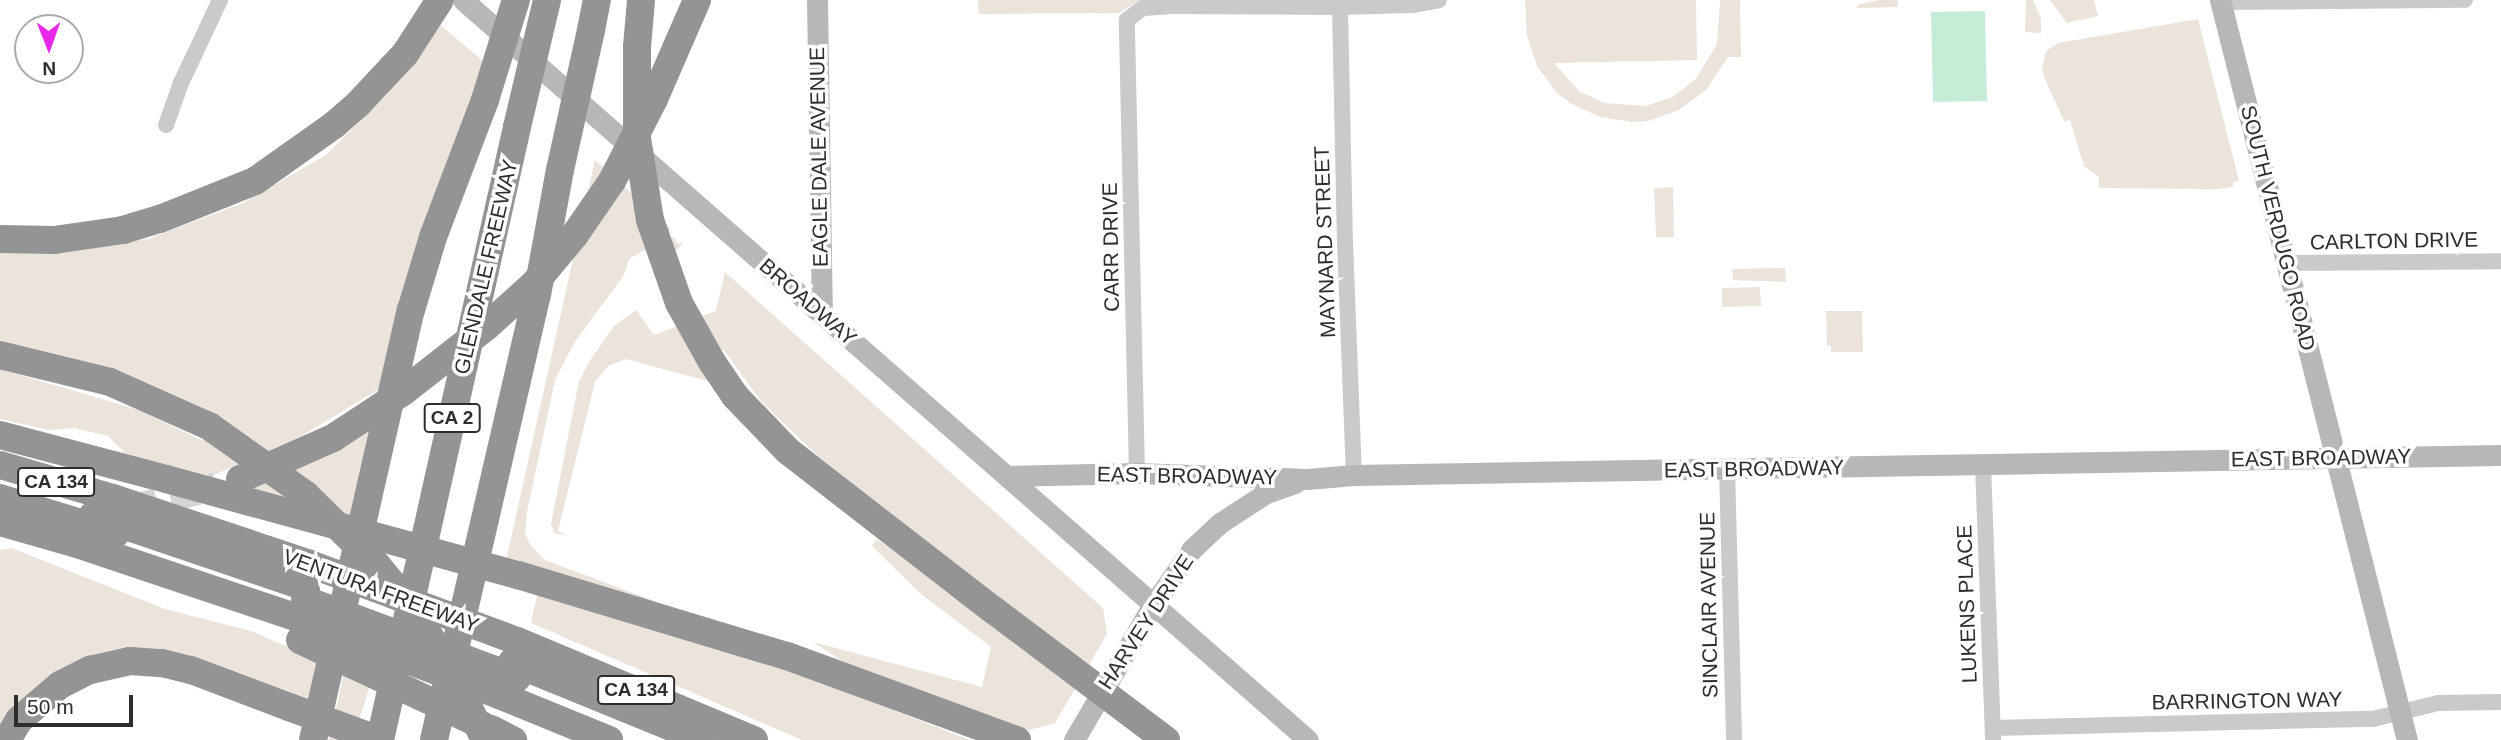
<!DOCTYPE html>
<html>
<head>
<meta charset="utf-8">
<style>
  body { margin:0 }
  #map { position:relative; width:2501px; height:740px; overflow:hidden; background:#fff; font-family:Arial,sans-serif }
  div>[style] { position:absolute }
  .green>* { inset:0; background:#ece3da }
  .water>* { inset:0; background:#c5ecd7 }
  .highway-tunnel>* { height:28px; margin-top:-14px; transform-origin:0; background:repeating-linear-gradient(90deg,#d5d5d5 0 28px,transparent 0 42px) }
  .street>* { height:16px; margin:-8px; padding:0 8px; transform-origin:8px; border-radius:8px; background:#cacaca }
  .secondary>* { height:21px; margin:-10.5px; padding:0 10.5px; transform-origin:10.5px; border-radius:10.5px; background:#b7b7b7 }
  .highway>* { height:28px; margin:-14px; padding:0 14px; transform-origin:14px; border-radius:14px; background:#949494 }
  .highway-bridge>* { height:28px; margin:-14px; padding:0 14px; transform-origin:14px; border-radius:14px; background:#949494 }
  span { translate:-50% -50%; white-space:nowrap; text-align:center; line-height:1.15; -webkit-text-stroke:7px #fff; paint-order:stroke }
  .shield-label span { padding:2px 5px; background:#fff; border:2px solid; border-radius:5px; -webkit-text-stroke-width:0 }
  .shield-label { font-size:19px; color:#2d2d2d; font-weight:700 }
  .street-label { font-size:21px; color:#2d2d2d }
  .north { position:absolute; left:14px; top:14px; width:70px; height:70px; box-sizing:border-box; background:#fff; border:2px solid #ababab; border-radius:50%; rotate:179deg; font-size:19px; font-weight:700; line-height:28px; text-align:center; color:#2d2d2d }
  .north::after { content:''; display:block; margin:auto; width:24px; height:32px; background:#e829eb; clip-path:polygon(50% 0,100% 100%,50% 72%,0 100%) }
  .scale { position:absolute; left:14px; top:695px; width:119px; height:32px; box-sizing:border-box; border:4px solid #2d2d2d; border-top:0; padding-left:9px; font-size:21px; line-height:24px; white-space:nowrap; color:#2d2d2d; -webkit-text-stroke:5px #fff; paint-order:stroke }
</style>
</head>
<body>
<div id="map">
  <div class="green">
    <div style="clip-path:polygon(978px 0,1140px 0,1119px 13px,979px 14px)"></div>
    <div style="clip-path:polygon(1525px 0,1696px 0,1697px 60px,1554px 63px,1579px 91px,1604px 103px,1646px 106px,1672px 97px,1695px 80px,1717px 44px,1720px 0,1740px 0,1741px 57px,1728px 57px,1706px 90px,1679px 110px,1648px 121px,1632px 122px,1600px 117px,1570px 103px,1557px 93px,1537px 66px,1527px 35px)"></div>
    <div style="clip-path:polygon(1880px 0,1898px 0,1898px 7px,1857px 8px,1857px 5px)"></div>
    <div style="clip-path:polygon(2026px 0,2033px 0,2041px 18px,2041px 33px,2025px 32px)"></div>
    <div style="clip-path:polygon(2050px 0,2094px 0,2098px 16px,2067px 23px)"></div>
    <div style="clip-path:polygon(2198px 19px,2239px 181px,2233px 182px,2233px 187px,2217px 189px,2099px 188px,2099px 177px,2084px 166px,2070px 120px,2064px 121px,2045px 79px,2042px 70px,2046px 51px,2058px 43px)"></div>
    <div style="clip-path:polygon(437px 22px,484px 62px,386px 385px,298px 438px,207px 478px,129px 457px,108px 436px,74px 428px,48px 430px,0 419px,0 369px,139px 410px,203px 441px,216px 420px,0 345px,0 249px,39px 251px,148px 239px,243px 203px,326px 155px,386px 95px)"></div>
    <div style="clip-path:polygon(595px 160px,671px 229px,668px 231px,671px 238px,675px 237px,676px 243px,683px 244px,674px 252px,644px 250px,629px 259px,624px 275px,574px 343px,555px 380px,527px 512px,525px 533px,531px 546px,545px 560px,657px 602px,656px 604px,506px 561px)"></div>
    <div style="clip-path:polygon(1673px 187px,1674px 237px,1656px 237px,1654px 188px)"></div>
    <div style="clip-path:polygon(1785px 268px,1786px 282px,1733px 280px,1732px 269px)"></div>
    <div style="clip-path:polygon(725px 272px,1103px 608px,1107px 634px,1055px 723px,1029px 730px,859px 672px,813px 642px,982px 687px,991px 647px,922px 595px,872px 546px,877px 539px,1020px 640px,1032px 623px,818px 456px,761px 401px,723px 349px,700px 361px,711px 382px,626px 359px,608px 366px,595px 382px,558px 531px,568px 536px,554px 533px,551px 524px,579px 381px,591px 359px,615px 325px,636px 310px,654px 335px,716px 311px)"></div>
    <div style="clip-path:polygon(1760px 287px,1761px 306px,1722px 307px,1722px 288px)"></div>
    <div style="clip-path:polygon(1826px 311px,1862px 311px,1863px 352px,1831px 352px,1831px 346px,1827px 345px)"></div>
    <div style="clip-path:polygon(379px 420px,355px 520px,237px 488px)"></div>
    <div style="clip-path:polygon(11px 548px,165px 609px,251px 631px,324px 663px,316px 706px,107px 656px,0 739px,0 550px)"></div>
    <div style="clip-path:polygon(537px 595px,751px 655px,970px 740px,802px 740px,531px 623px)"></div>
    <div style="clip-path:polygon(344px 673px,370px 685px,353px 740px,329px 740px)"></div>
  </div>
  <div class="water">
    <div style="clip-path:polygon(1985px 11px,1987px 101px,1933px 102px,1931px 12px)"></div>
  </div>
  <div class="highway-tunnel">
    <div style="left:130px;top:509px;width:89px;rotate:-15deg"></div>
  </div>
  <div class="street">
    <div style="left:2220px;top:2px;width:245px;rotate:-0.5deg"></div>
    <div style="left:1340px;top:7px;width:235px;rotate:88.8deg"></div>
    <div style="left:1345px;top:242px;width:233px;rotate:87.8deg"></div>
    <div style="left:166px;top:125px;width:45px;rotate:-70.3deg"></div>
    <div style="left:181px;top:83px;width:92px;rotate:-64.8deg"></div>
    <div style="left:2288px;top:263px;width:213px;rotate:-0.5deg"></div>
    <div style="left:1983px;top:465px;width:275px;rotate:87.9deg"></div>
    <div style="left:1727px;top:469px;width:271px;rotate:88.5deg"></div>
    <div style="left:1137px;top:473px;width:453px;rotate:-91.3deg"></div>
    <div style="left:1127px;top:20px;width:20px;rotate:-37deg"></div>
    <div style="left:1143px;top:8px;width:26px;rotate:-4deg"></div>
    <div style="left:1169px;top:6px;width:171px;rotate:0.3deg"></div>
    <div style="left:1340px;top:7px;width:72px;rotate:-1.6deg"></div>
    <div style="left:1412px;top:5px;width:27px;rotate:-10deg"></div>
    <div style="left:1993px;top:728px;width:380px;rotate:-1.4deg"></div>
    <div style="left:2373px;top:719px;width:67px;rotate:-13.8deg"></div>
    <div style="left:2438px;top:703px;width:63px;rotate:-0.9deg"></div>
  </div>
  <div class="secondary">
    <div style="left:463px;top:0;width:1123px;rotate:41.21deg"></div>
    <div style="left:817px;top:0;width:314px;rotate:89.1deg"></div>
    <div style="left:2220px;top:0;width:763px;rotate:75.82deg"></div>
    <div style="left:1007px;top:476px;width:130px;rotate:-1.3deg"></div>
    <div style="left:1137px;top:473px;width:170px;rotate:2deg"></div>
    <div style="left:1307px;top:479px;width:47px;rotate:-4.9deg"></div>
    <div style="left:1354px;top:475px;width:1147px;rotate:-1deg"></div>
    <div style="left:1074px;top:740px;width:156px;rotate:-59.7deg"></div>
    <div style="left:1153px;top:605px;width:68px;rotate:-55.1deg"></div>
    <div style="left:1192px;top:549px;width:38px;rotate:-43deg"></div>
    <div style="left:1220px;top:523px;width:55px;rotate:-33.1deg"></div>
    <div style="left:1266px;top:493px;width:31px;rotate:-19deg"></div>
  </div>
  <div class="highway">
    <div style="left:591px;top:30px;width:31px;rotate:-79deg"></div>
    <div style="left:637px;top:47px;width:47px;rotate:-85.1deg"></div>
    <div style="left:0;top:239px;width:54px;rotate:1.1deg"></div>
    <div style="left:54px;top:240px;width:70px;rotate:-8.2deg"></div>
    <div style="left:123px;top:230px;width:39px;rotate:-17deg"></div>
    <div style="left:160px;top:219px;width:102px;rotate:-21.8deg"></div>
    <div style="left:255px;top:181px;width:97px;rotate:-35.3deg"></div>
    <div style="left:334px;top:125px;width:32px;rotate:-41deg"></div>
    <div style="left:358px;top:104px;width:69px;rotate:-46.8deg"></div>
    <div style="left:405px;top:54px;width:64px;rotate:-57.1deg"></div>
    <div style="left:0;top:355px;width:113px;rotate:13.8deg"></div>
    <div style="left:110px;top:382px;width:108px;rotate:24deg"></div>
    <div style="left:712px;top:362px;width:41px;rotate:55.9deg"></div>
    <div style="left:735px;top:396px;width:76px;rotate:46.1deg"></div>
    <div style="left:788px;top:451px;width:258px;rotate:37.8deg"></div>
    <div style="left:0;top:435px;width:172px;rotate:14.8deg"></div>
    <div style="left:0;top:465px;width:118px;rotate:16.3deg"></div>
    <div style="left:113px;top:498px;width:208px;rotate:18.5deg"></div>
    <div style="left:240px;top:479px;width:102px;rotate:-23.8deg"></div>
    <div style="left:93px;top:515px;width:225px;rotate:18.7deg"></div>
    <div style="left:80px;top:545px;width:233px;rotate:18.5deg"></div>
    <div style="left:518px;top:575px;width:281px;rotate:16.8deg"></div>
    <div style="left:787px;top:656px;width:245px;rotate:20.1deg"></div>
    <div style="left:517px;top:641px;width:257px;rotate:22.7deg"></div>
    <div style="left:512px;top:662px;width:206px;rotate:22.2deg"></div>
    <div style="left:499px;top:695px;width:119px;rotate:22.2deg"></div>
    <div style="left:491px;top:729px;width:25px;rotate:27deg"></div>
    <div style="left:7px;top:740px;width:23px;rotate:-59deg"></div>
    <div style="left:19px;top:720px;width:54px;rotate:-40.5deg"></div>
    <div style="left:60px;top:685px;width:34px;rotate:-27deg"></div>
    <div style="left:90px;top:670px;width:41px;rotate:-12.7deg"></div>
    <div style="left:130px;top:661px;width:32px;rotate:4deg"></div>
    <div style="left:162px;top:663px;width:30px;rotate:14deg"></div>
    <div style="left:191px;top:670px;width:105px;rotate:20.7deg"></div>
    <div style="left:313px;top:740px;width:441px;rotate:-77.2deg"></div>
    <div style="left:411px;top:310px;width:76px;rotate:-73.2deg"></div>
    <div style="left:433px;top:237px;width:147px;rotate:-69.2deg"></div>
    <div style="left:380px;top:740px;width:628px;rotate:-77.4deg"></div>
    <div style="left:434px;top:740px;width:457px;rotate:-77deg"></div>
    <div style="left:537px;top:295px;width:127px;rotate:-79.6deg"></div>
  </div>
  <div class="highway-bridge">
    <div style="left:637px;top:47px;width:91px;rotate:90deg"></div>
    <div style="left:637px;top:138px;width:83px;rotate:81deg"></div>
    <div style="left:650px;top:220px;width:88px;rotate:70.7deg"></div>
    <div style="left:679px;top:303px;width:68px;rotate:60.8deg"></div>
    <div style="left:485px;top:100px;width:105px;rotate:-72.8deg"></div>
    <div style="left:517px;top:127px;width:130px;rotate:-76.7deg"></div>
    <div style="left:560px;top:170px;width:143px;rotate:-77.5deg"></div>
    <div style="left:209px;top:426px;width:119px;rotate:35.4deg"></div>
    <div style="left:306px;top:495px;width:98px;rotate:44.6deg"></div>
    <div style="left:376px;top:564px;width:39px;rotate:50deg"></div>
    <div style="left:401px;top:594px;width:75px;rotate:55.9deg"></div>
    <div style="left:443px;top:656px;width:94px;rotate:63.4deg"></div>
    <div style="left:333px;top:438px;width:84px;rotate:-33.3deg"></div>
    <div style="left:403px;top:392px;width:105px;rotate:-38.1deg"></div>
    <div style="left:486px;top:327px;width:64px;rotate:-41.9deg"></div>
    <div style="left:534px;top:284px;width:62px;rotate:-50.2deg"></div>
    <div style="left:574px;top:236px;width:67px;rotate:-55.4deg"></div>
    <div style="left:612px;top:181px;width:92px;rotate:-62.9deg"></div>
    <div style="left:654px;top:99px;width:108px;rotate:-66.5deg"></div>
    <div style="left:166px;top:479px;width:365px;rotate:15.3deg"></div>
    <div style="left:0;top:498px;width:121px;rotate:17.2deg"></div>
    <div style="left:0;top:522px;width:83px;rotate:16deg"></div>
    <div style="left:310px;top:564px;width:221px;rotate:20.4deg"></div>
    <div style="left:305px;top:600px;width:226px;rotate:20.2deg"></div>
    <div style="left:992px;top:609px;width:218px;rotate:37deg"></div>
    <div style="left:301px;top:619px;width:212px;rotate:21deg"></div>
    <div style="left:300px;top:640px;width:203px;rotate:25.1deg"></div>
    <div style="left:289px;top:707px;width:96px;rotate:20.1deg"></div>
  </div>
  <div class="shield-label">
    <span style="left:452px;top:418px">CA 2</span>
    <span style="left:56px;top:482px">CA 134</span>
    <span style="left:636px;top:690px">CA 134</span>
  </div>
  <div class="street-label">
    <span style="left:819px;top:157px;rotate:-91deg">EAGLE DALE AVENUE</span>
    <span style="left:2278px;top:228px;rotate:76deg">SOUTH VERDUGO ROAD</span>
    <span style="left:2394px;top:241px;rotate:-1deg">CARLTON DRIVE</span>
    <span style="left:1325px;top:242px;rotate:-92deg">MAYNARD STREET</span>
    <span style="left:1111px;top:247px;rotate:-91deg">CARR DRIVE</span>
    <span style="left:486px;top:267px;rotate:-77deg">GLENDALE FREEWAY</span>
    <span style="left:808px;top:302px;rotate:41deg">BROADWAY</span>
    <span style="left:2321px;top:458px;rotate:-1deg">EAST BROADWAY</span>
    <span style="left:1754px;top:469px;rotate:-1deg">EAST BROADWAY</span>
    <span style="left:1187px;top:476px;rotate:1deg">EAST BROADWAY</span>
    <span style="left:381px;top:591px;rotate:20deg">VENTURA FREEWAY</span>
    <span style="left:1967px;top:604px;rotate:-92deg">LUKENS PLACE</span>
    <span style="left:1709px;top:605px;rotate:-91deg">SINCLAIR AVENUE</span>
    <span style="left:1146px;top:622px;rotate:-57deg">HARVEY DRIVE</span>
    <span style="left:2247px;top:701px;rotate:-1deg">BARRINGTON WAY</span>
  </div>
  <div class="north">N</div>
  <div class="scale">50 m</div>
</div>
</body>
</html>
